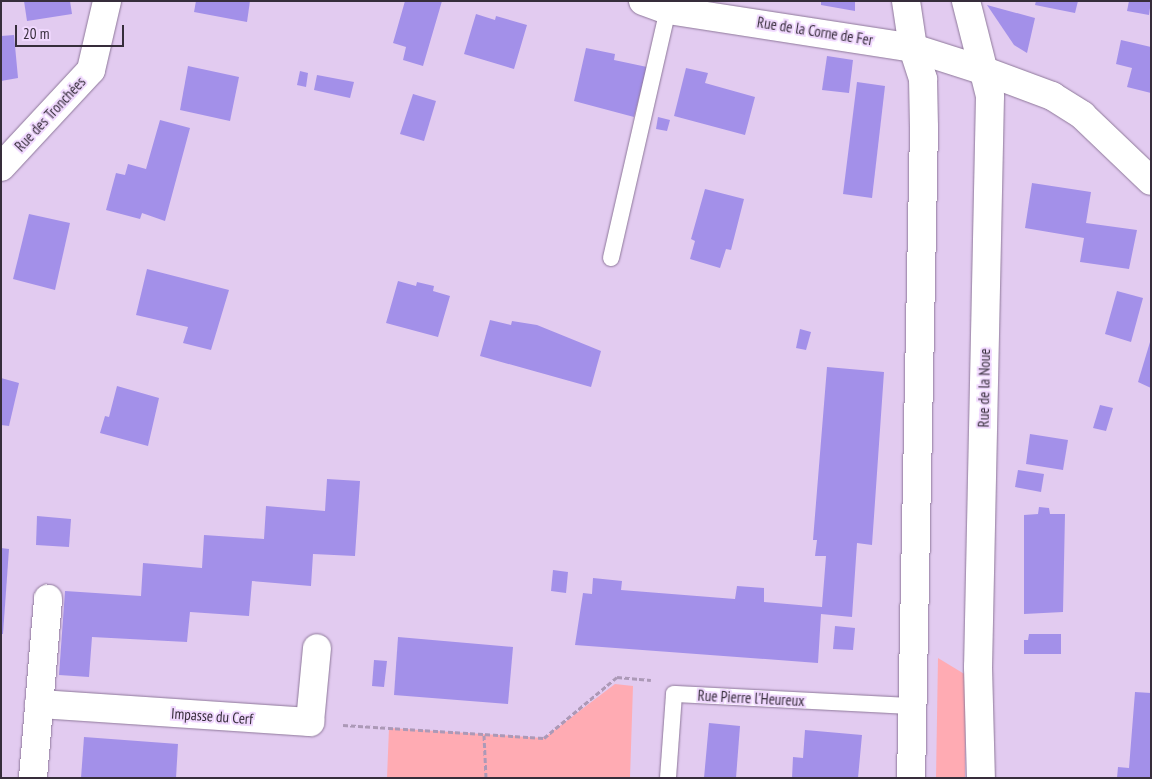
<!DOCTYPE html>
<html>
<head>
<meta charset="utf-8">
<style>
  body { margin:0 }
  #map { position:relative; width:1152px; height:779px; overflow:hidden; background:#e2cbf0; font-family:"PT Sans Narrow",sans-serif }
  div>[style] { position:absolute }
  .green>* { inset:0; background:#ffabb3 }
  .building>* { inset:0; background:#a390e9 }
  .path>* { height:3px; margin-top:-1.5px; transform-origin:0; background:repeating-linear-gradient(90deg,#ac99b7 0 5px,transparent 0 7.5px) }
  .roads { filter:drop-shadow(0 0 1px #8e789a) drop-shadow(0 0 1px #8e789a) }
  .lane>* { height:16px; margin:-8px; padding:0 8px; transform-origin:8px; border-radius:8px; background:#fff }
  .street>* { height:28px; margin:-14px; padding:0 14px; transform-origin:14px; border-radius:14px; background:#fff }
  span { translate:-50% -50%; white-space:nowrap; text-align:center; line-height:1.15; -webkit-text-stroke:4px #f0d8fe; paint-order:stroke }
  .street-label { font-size:15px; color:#362d3b }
  .frame { position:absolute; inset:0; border:2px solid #362d3b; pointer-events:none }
  .scale { position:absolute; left:15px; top:25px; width:109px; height:22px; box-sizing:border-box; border:2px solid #362d3b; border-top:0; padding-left:6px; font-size:15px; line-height:18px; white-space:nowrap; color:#362d3b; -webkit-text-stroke:4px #f0d8fe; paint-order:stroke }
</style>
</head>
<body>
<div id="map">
  <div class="green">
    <div style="clip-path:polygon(938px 658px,966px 675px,965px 778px,936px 778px)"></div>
    <div style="clip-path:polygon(615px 684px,633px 686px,630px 778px,387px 778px,389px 728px,544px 738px)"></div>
  </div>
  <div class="building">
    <div style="clip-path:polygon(24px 1px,70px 1px,72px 14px,27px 21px)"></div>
    <div style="clip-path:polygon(196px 1px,250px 1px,247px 22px,194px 12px)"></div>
    <div style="clip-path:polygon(405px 1px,442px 1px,423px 66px,403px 60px,406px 47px,393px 43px)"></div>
    <div style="clip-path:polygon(821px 1px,855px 1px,855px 11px,821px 5px)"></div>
    <div style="clip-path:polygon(1036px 1px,1078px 1px,1075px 13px,1035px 5px)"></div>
    <div style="clip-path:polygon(1129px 1px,1151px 1px,1149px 15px,1127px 11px)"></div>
    <div style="clip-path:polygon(987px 5px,1035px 18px,1027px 53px,1014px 45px)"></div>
    <div style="clip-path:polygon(476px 14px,495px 20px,496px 16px,527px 25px,514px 69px,464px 54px)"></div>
    <div style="clip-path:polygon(14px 35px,18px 78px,1px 81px,1px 36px)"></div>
    <div style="clip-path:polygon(1121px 40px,1151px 47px,1151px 93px,1127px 87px,1132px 68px,1116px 64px)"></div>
    <div style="clip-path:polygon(586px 48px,615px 54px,614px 60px,647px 67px,634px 117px,574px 101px)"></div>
    <div style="clip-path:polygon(827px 56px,853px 60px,849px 93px,822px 90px)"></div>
    <div style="clip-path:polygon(188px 66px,239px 77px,230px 121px,180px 110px)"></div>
    <div style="clip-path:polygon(686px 68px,708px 73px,705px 83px,755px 97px,745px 135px,674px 116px)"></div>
    <div style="clip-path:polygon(300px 71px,308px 73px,306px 87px,297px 85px)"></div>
    <div style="clip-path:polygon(317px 75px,354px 82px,350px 98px,314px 90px)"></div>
    <div style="clip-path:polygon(857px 82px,885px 86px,872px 198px,843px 194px)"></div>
    <div style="clip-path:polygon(413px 94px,436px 101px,424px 141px,400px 134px)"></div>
    <div style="clip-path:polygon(658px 117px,670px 120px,667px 131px,656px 129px)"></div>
    <div style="clip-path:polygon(160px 120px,190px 128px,165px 221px,142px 213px,140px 219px,106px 210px,116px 173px,125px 175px,128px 164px,146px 169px)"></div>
    <div style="clip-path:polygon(1032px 183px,1091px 192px,1086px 223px,1137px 230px,1129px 269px,1080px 262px,1084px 238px,1025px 228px)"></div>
    <div style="clip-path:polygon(705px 189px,744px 199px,731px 250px,726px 249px,720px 268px,690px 259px,695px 241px,691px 239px)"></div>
    <div style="clip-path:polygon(29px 214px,70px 223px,55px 290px,13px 279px)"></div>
    <div style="clip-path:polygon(147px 269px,229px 290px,211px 350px,183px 343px,188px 327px,136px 315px)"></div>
    <div style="clip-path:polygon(398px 281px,416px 286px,417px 282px,434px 286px,433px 291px,450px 296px,438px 337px,386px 323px)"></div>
    <div style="clip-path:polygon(1117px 291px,1143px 298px,1131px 342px,1105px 334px)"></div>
    <div style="clip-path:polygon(490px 320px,511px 325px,512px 321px,537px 325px,601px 351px,591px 387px,480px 356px)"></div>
    <div style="clip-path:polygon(800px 329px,811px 332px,806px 350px,796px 348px)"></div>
    <div style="clip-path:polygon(1150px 342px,1151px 342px,1151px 388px,1138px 382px)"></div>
    <div style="clip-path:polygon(827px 367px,884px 372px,872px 545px,857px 543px,852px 617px,821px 614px,818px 663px,575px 645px,583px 593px,592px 594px,593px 578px,622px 581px,621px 590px,735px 599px,737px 586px,764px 588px,764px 602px,822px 607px,826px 556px,815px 556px,817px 540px,813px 540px)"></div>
    <div style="clip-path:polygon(1px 378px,19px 383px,9px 426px,1px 425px)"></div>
    <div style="clip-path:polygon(117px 386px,159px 398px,148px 446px,100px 433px,105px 416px,109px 417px)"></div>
    <div style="clip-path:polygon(1100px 405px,1113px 408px,1106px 431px,1093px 428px)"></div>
    <div style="clip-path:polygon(1030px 434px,1068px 440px,1063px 470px,1026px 464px)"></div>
    <div style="clip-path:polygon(1018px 470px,1044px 474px,1041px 492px,1015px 487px)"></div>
    <div style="clip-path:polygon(327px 479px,360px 481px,355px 556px,313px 554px,311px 586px,252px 581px,249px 616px,190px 612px,187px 642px,92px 637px,89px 677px,59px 675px,65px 591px,141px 596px,143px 563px,202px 568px,204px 535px,264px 539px,266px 506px,325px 511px)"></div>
    <div style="clip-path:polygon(1039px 507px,1049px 508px,1050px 514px,1065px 514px,1063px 612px,1024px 614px,1024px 515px,1038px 514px)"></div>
    <div style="clip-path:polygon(37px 516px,71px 519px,69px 547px,36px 545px)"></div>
    <div style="clip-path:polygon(1px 548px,9px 549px,3px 634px,1px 634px)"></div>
    <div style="clip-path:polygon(553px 570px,568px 572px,566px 593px,551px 591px)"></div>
    <div style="clip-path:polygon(835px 626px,855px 628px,853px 650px,833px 649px)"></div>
    <div style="clip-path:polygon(1029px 634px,1061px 634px,1061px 654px,1024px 654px,1024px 640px,1028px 640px)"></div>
    <div style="clip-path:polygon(398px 637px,513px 647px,508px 704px,394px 695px)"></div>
    <div style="clip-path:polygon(374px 660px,387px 661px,384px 687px,372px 686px)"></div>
    <div style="clip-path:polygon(1135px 692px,1151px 693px,1151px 778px,1117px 778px,1118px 767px,1129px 768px)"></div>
    <div style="clip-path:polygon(709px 723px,740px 726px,736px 778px,704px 778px)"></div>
    <div style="clip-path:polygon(805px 730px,862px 735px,858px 778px,792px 778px,793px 757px,803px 758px)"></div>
    <div style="clip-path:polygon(84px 737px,178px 744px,176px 778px,81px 778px)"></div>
  </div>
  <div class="path">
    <div style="left:343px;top:725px;width:201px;rotate:3.7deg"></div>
    <div style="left:544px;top:738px;width:95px;rotate:-39.9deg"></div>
    <div style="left:617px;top:677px;width:34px;rotate:5deg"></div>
    <div style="left:484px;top:735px;width:43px;rotate:87.3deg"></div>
  </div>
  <div class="roads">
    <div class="lane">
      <div style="left:611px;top:258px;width:254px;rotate:-77.1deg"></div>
      <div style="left:668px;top:778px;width:84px;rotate:-85.9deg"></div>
      <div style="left:674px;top:694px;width:238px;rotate:2.9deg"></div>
    </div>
    <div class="street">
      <div style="left:643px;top:1px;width:27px;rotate:20deg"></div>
      <div style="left:668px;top:10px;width:248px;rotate:8.8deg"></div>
      <div style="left:913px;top:48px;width:76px;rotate:17.7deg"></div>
      <div style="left:985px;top:71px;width:72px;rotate:20.5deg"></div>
      <div style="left:1052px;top:96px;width:36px;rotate:32deg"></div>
      <div style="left:1082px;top:115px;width:95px;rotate:43.7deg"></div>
      <div style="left:906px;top:1px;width:48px;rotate:81.5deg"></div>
      <div style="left:913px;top:48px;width:33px;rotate:72deg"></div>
      <div style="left:923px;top:79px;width:48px;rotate:88.8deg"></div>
      <div style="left:924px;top:127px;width:651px;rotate:91.14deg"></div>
      <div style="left:966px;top:1px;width:98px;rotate:75.8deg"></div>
      <div style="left:990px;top:96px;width:571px;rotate:91.2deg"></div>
      <div style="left:978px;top:667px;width:111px;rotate:88.5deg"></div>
      <div style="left:1px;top:167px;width:132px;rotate:-47.1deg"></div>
      <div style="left:91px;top:70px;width:71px;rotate:-76.9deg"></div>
      <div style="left:39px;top:704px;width:272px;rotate:3.8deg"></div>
      <div style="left:310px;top:722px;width:74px;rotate:-84.6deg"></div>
      <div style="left:33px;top:778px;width:180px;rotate:-85.2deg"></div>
    </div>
  </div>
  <div class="street-label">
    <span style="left:815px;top:31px;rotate:9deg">Rue de la Corne de Fer</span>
    <span style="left:50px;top:114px;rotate:-47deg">Rue des Tronchées</span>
    <span style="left:984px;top:388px;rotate:-89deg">Rue de la Noue</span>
    <span style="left:751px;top:698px;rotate:3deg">Rue Pierre l'Heureux</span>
    <span style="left:212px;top:716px;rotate:4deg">Impasse du Cerf</span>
  </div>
  <div class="frame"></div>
  <div class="scale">20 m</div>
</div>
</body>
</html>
